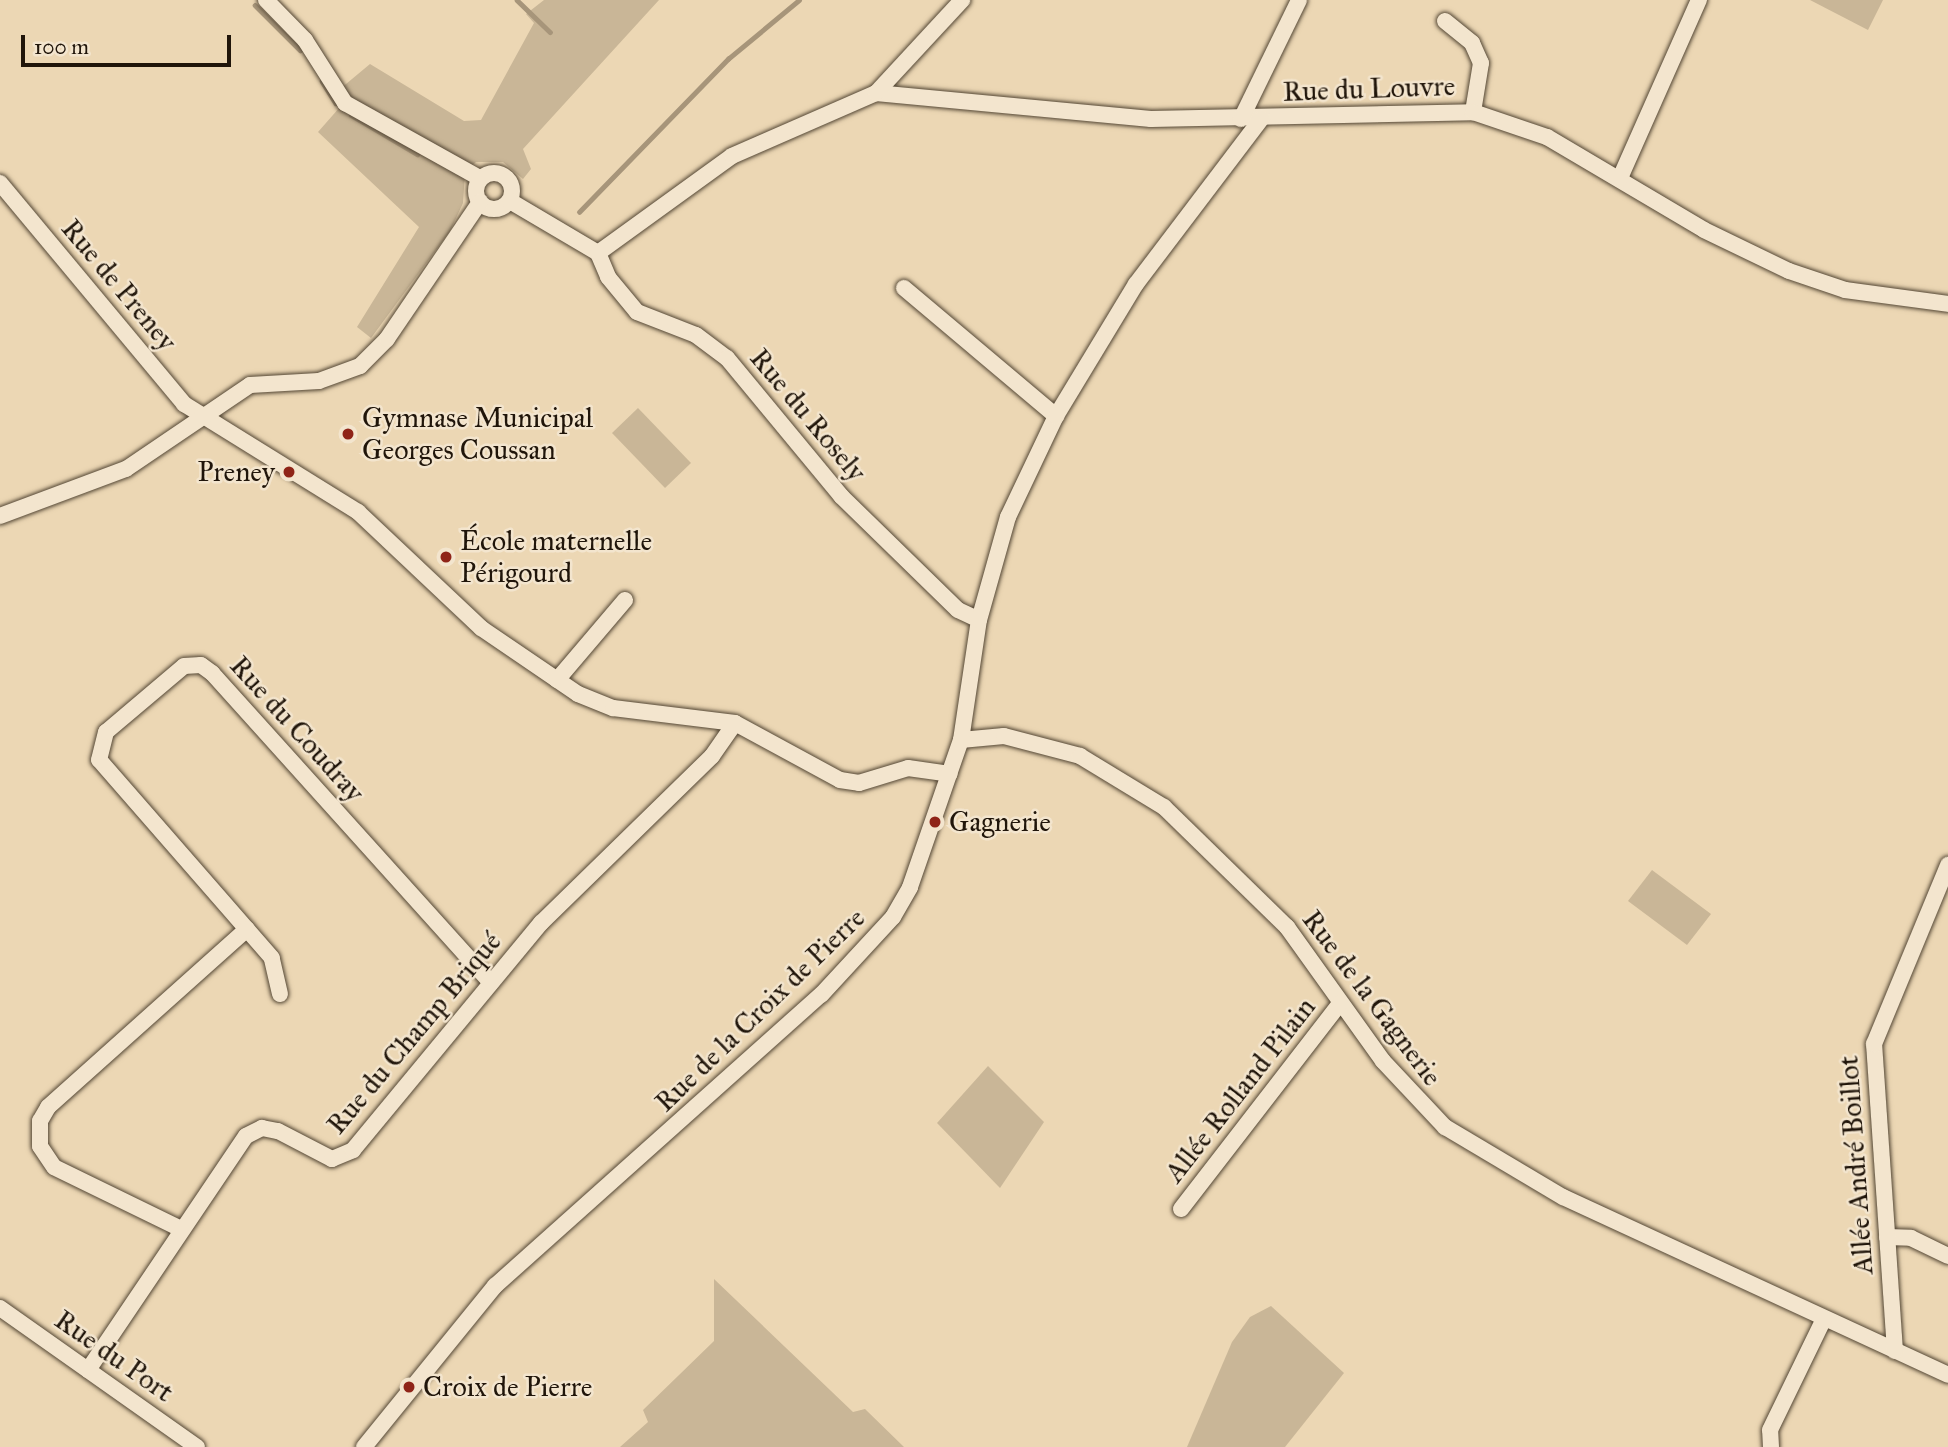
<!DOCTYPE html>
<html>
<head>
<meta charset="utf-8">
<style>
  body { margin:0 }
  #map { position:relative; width:1948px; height:1447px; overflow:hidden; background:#ecd7b4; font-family:"IM FELL Great Primer",serif }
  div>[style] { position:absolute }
  .green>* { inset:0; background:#c9b697 }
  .stream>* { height:4.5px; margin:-2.25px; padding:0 2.25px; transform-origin:2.25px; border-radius:2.25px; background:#a7957a }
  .roads { filter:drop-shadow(0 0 2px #534634) drop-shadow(0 0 2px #534634) }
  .minor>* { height:16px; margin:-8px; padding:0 8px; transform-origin:8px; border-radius:8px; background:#f3e5ce }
  .minor>.ring { margin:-8px; padding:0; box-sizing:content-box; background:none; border:16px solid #f3e5ce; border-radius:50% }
  .dots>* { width:19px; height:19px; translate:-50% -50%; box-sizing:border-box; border:4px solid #f3e5ce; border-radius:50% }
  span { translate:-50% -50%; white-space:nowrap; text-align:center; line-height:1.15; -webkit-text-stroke:5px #f3e5ce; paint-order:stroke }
  .street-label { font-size:28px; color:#20150a }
  .poi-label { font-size:28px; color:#20150a }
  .left { translate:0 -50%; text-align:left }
  .right { translate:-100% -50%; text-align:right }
  .scale { position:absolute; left:21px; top:35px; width:210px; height:32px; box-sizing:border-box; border:4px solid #20150a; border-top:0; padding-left:9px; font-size:21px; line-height:24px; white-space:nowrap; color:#20150a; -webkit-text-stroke:5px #f3e5ce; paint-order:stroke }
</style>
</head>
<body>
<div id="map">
  <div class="green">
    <div style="clip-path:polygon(544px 0,659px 0,523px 149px,531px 169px,523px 179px,503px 162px,476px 162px,465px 172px,463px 203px,450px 231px,371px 338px,357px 327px,419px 227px,318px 132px,340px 107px,334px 94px,370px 64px,464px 121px,481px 120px,534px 23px,526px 14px)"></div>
    <div style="clip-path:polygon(1810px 0,1883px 0,1868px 30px)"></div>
    <div style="clip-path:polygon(638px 408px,691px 463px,665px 488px,612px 433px)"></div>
    <div style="clip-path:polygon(1652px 870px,1711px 914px,1687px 945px,1628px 901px)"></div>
    <div style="clip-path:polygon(988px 1066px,1044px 1122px,1000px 1188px,937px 1123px)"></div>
    <div style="clip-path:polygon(714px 1279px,853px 1412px,865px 1409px,904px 1447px,620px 1447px,648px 1422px,643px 1410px,714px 1341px)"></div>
    <div style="clip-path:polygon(1271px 1306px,1344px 1373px,1285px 1447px,1187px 1447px,1232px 1342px,1250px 1317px)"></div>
  </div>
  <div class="stream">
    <div style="left:517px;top:0;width:46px;rotate:44.1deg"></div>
    <div style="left:255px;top:5px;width:64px;rotate:45deg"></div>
    <div style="left:322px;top:81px;width:26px;rotate:58deg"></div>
    <div style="left:351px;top:115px;width:77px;rotate:30.6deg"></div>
    <div style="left:579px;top:212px;width:214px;rotate:-45.8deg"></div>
    <div style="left:728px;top:59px;width:92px;rotate:-39.7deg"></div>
  </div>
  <div class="roads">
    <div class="minor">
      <div style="left:266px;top:0;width:56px;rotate:45.7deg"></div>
      <div style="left:305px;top:40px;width:75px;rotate:57.6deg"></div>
      <div style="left:345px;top:103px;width:154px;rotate:29.1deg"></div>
      <div style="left:1445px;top:21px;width:35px;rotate:39deg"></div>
      <div style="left:1472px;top:43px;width:22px;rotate:66deg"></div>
      <div style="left:1481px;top:63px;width:50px;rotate:99.3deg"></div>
      <div style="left:876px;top:93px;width:276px;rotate:5.4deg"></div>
      <div style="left:1151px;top:119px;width:322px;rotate:-1.2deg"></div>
      <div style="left:1473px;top:112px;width:78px;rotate:18.7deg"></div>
      <div style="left:1547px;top:137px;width:182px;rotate:30.6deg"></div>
      <div style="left:1704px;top:230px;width:94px;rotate:25.8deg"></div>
      <div style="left:1789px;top:271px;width:59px;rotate:18.7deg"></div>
      <div style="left:1845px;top:290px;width:104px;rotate:7.7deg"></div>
      <div style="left:1241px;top:119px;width:132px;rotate:-64deg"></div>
      <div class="ring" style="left:476px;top:173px;width:20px;height:20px"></div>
      <div style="left:1620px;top:178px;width:195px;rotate:-66.1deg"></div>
      <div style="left:0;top:183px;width:288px;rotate:50.2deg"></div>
      <div style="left:184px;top:404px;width:205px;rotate:31.8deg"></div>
      <div style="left:358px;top:512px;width:169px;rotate:43.3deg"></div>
      <div style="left:481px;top:628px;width:117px;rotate:34.2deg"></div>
      <div style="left:578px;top:694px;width:38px;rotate:22deg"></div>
      <div style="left:613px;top:708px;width:123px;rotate:7deg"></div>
      <div style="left:735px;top:723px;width:119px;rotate:28.5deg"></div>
      <div style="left:840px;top:780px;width:19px;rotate:9deg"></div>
      <div style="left:859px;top:783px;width:51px;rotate:-17deg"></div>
      <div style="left:908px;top:768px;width:42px;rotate:8.1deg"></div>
      <div style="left:510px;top:201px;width:102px;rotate:30.6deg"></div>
      <div style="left:598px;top:253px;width:165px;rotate:-35.9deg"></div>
      <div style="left:732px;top:156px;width:157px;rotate:-23.6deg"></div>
      <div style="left:876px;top:93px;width:127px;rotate:-47.2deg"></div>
      <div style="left:598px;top:253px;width:26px;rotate:67deg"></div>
      <div style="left:608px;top:277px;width:45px;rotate:50.4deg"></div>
      <div style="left:637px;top:312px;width:63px;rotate:21.3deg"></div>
      <div style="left:696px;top:335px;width:39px;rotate:37deg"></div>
      <div style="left:727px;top:358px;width:179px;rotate:50.4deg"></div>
      <div style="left:841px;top:496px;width:163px;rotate:44.3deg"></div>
      <div style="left:958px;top:610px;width:23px;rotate:25deg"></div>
      <div style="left:904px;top:288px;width:199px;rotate:40.1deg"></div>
      <div style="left:0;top:516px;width:134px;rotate:-20.5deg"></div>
      <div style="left:126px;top:469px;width:150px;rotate:-34.1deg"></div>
      <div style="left:250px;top:385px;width:69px;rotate:-3.3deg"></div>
      <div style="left:319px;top:381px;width:44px;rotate:-20.1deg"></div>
      <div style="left:360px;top:366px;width:38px;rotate:-45deg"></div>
      <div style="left:387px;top:339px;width:166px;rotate:-55.8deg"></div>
      <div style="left:557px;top:680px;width:105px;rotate:-49.6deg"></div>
      <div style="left:961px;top:740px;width:43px;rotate:-5.3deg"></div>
      <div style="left:1004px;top:736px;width:79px;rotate:14.7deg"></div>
      <div style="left:1080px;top:756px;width:98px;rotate:31.3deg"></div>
      <div style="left:1164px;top:807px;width:172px;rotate:44.3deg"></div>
      <div style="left:1287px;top:927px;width:165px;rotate:54.4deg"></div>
      <div style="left:1383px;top:1061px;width:91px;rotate:46.8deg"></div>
      <div style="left:1445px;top:1127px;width:137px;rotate:30.7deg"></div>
      <div style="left:1563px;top:1197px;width:424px;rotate:24.8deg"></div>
      <div style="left:280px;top:994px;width:37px;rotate:-103deg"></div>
      <div style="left:272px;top:958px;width:263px;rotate:-131.1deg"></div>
      <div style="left:99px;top:760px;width:29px;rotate:-76deg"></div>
      <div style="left:106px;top:732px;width:102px;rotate:-40.2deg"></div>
      <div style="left:184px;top:666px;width:17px;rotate:-3deg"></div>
      <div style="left:201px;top:665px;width:14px;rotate:36deg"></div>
      <div style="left:212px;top:673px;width:417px;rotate:48deg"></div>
      <div style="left:1181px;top:1209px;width:260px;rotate:-52.3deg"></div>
      <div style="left:181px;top:1229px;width:141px;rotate:-154deg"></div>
      <div style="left:54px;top:1167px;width:25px;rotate:-124deg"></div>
      <div style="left:40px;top:1146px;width:25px;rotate:-90deg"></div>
      <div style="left:40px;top:1121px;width:16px;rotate:-60deg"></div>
      <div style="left:48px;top:1107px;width:267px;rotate:-41.8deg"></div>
      <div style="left:1887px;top:1237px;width:24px;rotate:2deg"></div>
      <div style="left:1911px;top:1238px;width:41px;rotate:25.9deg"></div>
      <div style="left:0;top:1308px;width:241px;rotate:35.2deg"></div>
      <div style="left:1895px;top:1351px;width:308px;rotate:-93.9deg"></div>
      <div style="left:1874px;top:1044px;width:194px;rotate:-67.5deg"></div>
      <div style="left:88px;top:1370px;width:282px;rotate:-56deg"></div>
      <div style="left:246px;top:1136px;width:18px;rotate:-27deg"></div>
      <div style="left:262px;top:1128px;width:16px;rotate:11deg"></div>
      <div style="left:278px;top:1131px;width:61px;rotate:27.4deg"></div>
      <div style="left:332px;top:1159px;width:23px;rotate:-23deg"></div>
      <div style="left:353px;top:1150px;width:295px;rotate:-50.4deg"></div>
      <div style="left:541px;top:923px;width:239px;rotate:-44.3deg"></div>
      <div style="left:712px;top:756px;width:40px;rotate:-55.1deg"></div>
      <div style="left:364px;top:1447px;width:208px;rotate:-50.9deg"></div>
      <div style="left:495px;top:1286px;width:437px;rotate:-41.8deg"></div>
      <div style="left:821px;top:995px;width:106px;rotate:-47.3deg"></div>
      <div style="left:893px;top:917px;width:34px;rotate:-60deg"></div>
      <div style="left:910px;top:887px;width:156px;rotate:-70.9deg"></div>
      <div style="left:961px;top:740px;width:121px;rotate:-81.5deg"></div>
      <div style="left:979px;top:620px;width:107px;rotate:-74.3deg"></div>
      <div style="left:1008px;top:517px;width:112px;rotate:-64.6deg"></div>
      <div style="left:1056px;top:416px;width:154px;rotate:-58.8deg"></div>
      <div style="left:1136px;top:284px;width:208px;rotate:-52.8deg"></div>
      <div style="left:1771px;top:1447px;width:17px;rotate:-93deg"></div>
      <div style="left:1770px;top:1430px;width:123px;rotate:-64.1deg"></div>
    </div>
  </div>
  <div class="dots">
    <div style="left:348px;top:434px;background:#8f2418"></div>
    <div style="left:289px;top:472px;background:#8f2418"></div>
    <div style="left:446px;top:557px;background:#8f2418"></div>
    <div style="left:935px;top:822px;background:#8f2418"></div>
    <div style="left:409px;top:1387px;background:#8f2418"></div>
  </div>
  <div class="street-label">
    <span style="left:1369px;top:89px;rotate:-2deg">Rue du Louvre</span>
    <span style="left:119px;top:285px;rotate:50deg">Rue de Preney</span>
    <span style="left:808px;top:415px;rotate:50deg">Rue du Rosely</span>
    <span style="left:297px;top:729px;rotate:48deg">Rue du Coudray</span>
    <span style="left:1372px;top:998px;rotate:53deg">Rue de la Gagnerie</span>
    <span style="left:760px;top:1010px;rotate:-44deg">Rue de la Croix de Pierre</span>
    <span style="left:414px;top:1033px;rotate:-50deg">Rue du Champ Briqué</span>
    <span style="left:1240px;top:1090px;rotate:-52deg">Allée Rolland Pilain</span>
    <span style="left:1856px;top:1165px;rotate:-94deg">Allée André Boillot</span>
    <span style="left:114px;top:1356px;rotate:35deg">Rue du Port</span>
  </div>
  <div class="poi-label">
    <span class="left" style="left:362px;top:434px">Gymnase Municipal<br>Georges Coussan</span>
    <span class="right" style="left:275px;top:472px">Preney</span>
    <span class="left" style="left:460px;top:557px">École maternelle<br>Périgourd</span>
    <span class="left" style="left:949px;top:822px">Gagnerie</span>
    <span class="left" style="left:423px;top:1387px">Croix de Pierre</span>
  </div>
  <div class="scale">100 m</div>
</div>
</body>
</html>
